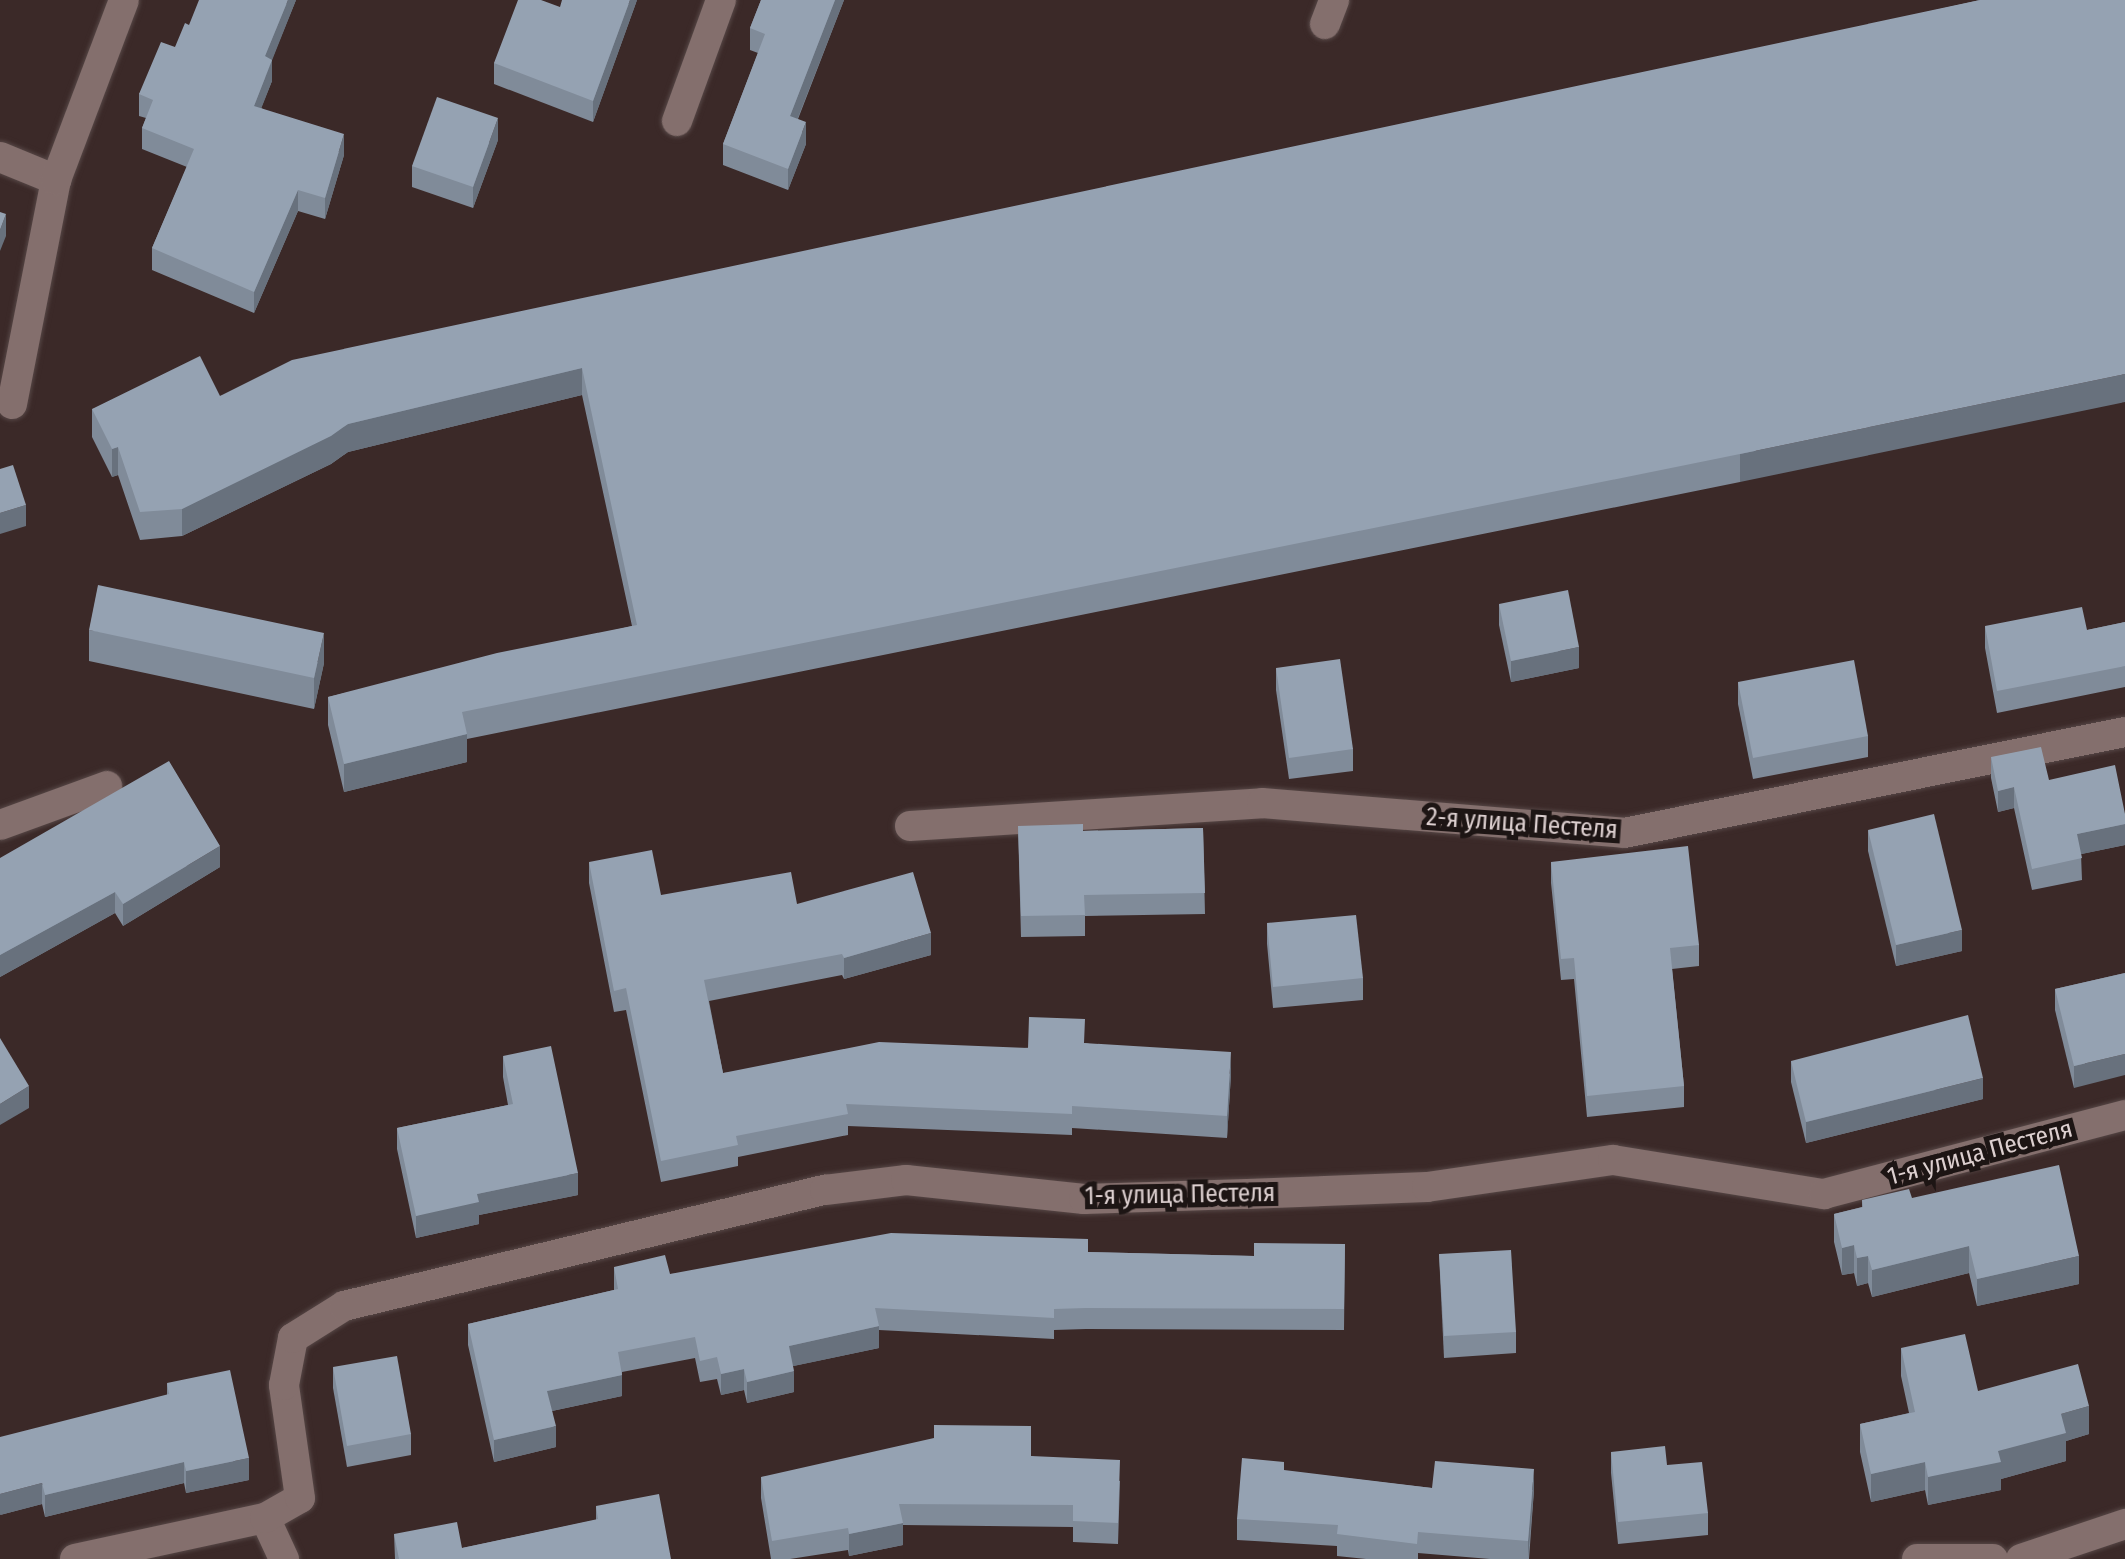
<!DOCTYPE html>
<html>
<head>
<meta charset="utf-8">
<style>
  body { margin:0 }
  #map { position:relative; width:2125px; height:1559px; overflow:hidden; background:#3b2928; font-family:"Fira Sans Condensed",sans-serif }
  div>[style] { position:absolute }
  .roads { filter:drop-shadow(0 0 2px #564746) drop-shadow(0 0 2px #564746) }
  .minor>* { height:30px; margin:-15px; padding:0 15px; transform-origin:15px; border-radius:15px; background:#846f6d }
  .wall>* { inset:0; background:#808b99 }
  .shaded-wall>* { inset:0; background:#68717d }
  .building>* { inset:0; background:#95a2b2 }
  span { translate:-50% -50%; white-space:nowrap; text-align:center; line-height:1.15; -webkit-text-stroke:10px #1d1514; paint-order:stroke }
  .street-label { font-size:25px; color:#dccfcf }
</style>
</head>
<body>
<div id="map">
  <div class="roads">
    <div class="minor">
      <div style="left:1325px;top:24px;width:26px;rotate:-69deg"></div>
      <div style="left:677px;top:121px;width:129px;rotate:-70deg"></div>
      <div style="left:0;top:157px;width:61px;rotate:22.3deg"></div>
      <div style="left:12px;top:404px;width:228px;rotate:-78.9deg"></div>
      <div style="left:56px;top:180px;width:192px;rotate:-69.3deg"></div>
      <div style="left:0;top:825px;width:114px;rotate:-20deg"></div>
      <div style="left:910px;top:826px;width:353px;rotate:-3.7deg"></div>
      <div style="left:1262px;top:803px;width:363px;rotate:4.7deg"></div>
      <div style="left:1624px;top:833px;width:511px;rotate:-11.4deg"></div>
      <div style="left:75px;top:1559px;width:194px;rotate:-12.2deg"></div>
      <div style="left:284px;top:1559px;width:45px;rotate:-114.9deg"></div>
      <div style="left:265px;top:1518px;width:40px;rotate:-29.7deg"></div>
      <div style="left:300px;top:1498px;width:114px;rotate:-98.1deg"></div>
      <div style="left:284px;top:1385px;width:48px;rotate:-79.2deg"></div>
      <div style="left:293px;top:1338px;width:60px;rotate:-32.1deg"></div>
      <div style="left:344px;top:1306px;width:495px;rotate:-13.6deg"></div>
      <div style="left:825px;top:1190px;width:82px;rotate:-7deg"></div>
      <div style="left:906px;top:1180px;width:179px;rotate:6.1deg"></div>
      <div style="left:1084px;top:1199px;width:163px;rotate:-1.8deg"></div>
      <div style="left:1247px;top:1194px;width:180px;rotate:-2.2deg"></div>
      <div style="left:1427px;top:1187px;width:188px;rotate:-8.3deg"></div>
      <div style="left:1613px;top:1160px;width:214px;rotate:9.2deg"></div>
      <div style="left:1824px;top:1194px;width:311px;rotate:-14.7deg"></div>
      <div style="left:1917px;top:1559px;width:76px"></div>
      <div style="left:2021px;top:1559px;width:110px;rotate:-18.6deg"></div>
    </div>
  </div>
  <div class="wall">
    <div style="clip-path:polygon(296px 0,272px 59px,272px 81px,261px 108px,344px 155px,325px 219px,298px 211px,254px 313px,152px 270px,152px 248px,187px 167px,142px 149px,142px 128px,146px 118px,139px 116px,139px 94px,175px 47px)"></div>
    <div style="clip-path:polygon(637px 0,593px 122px,494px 84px,494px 63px)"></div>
    <div style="clip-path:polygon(761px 0,844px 0,798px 119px,806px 144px,788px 190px,723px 165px,723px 144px,758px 53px,750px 50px,750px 28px)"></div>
    <div style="clip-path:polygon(1980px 0,1740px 482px,467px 739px,467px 762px,344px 792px,328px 725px,328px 697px,632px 626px,582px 395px,348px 452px,331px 464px,182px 536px,140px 540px,118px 475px,112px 477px,92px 437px,92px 409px,220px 396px)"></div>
    <div style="clip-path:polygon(498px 140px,473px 208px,412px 187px,412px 166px)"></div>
    <div style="clip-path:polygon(1499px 604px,1579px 668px,1511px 682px,1499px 625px)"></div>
    <div style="clip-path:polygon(2125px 622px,2125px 687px,1997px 713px,1985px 648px,1985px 626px,2087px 630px)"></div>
    <div style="clip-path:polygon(89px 630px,324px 663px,314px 709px,89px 661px)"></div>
    <div style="clip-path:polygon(1276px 668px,1353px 749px,1353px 771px,1289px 779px,1276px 690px)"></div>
    <div style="clip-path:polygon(1738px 682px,1868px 736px,1868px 757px,1753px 779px,1738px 704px)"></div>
    <div style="clip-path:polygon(1991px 757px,2125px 814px,2125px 845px,2081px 854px,2082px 880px,2032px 890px,2014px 808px,1998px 812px,1991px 778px)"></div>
    <div style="clip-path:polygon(1018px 826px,1083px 831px,1203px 828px,1205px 914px,1085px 916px,1085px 936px,1021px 937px)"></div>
    <div style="clip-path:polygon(1868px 830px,1962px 951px,1896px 966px,1868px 851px)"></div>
    <div style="clip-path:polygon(0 858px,220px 867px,123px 926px,115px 913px,0 977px)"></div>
    <div style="clip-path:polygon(589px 862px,661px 895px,797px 904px,931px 955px,844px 979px,842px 975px,709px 1001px,723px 1073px,1085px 1043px,1231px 1074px,1227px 1138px,1072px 1128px,1072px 1135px,848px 1126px,848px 1135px,738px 1157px,738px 1166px,661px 1182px,626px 1010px,614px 1012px,589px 883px)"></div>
    <div style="clip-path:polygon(1551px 862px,1699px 945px,1699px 966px,1672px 969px,1684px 1086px,1684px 1107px,1587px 1117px,1574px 979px,1561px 980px,1551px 883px)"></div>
    <div style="clip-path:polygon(1267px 923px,1363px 978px,1363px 1000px,1273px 1008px,1267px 944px)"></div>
    <div style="clip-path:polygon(2125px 973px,2074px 1088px,2055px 1010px,2055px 989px)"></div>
    <div style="clip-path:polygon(503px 1056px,578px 1195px,479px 1215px,479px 1224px,416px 1238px,397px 1149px,397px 1128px,508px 1105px,503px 1077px)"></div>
    <div style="clip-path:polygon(1791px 1061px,1983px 1099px,1806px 1143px,1791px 1082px)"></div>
    <div style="clip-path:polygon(1912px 1198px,2079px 1284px,1977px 1306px,1969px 1273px,1872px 1297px,1868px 1283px,1857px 1286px,1854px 1273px,1842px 1275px,1834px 1242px,1834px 1214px,1862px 1207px,1862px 1200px)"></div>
    <div style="clip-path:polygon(1345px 1244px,1344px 1330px,1086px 1329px,1054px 1330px,1054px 1339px,879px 1330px,879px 1348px,793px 1366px,794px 1392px,747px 1403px,744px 1390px,721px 1395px,717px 1379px,700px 1382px,695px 1358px,622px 1372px,622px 1396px,552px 1411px,556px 1447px,494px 1462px,468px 1345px,468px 1324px,614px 1290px,614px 1267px,670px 1274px,1088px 1252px,1254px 1256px)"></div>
    <div style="clip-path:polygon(1439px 1254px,1516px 1332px,1516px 1353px,1444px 1358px)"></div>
    <div style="clip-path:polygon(1901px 1348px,1978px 1391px,2089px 1434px,2066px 1441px,2066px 1461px,2001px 1479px,2001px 1490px,1928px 1505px,1925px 1490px,1871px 1502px,1860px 1452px,1860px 1424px,1909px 1413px,1901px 1376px)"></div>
    <div style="clip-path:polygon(333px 1367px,411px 1434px,411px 1455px,347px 1467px,333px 1388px)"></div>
    <div style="clip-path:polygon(167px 1383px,249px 1480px,186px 1493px,184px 1483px,45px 1517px,42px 1504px,0 1515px,167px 1395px)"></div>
    <div style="clip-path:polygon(1611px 1452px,1667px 1465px,1708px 1513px,1708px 1535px,1618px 1544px,1611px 1473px)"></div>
    <div style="clip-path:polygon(1031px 1456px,1120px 1481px,1118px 1544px,1073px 1542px,1073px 1527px,903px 1525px,903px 1545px,849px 1556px,848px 1550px,790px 1559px,771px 1559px,761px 1498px,761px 1477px)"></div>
    <div style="clip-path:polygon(1284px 1471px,1432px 1488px,1534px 1490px,1529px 1559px,1490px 1559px,1418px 1553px,1418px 1559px,1366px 1559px,1337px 1556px,1337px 1546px,1237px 1540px,1237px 1519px)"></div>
    <div style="clip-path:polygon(596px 1506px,671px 1559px,395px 1559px,394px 1534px,462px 1548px,596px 1520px)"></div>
  </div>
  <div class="shaded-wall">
    <div style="clip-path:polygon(288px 0,296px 0,265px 78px,265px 56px)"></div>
    <div style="clip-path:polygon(630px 0,637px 0,593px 122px,593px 101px)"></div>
    <div style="clip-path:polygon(835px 0,844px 0,790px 138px,790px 116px)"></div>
    <div style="clip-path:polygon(272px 60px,272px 81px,254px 127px,254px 106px)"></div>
    <div style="clip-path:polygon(498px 118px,498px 140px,473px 208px,473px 187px)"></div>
    <div style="clip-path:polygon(806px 122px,806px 144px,788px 190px,788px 169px)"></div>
    <div style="clip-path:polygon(344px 134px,344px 155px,325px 219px,325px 198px)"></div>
    <div style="clip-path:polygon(298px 190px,298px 211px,254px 313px,254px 292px)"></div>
    <div style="clip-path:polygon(6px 214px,6px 236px,0 251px,0 230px)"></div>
    <div style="clip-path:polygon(582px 368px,582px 395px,348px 452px,331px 464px,182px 536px,182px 509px,348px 424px)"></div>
    <div style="clip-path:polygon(2125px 374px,2125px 402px,1740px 482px,1740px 454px)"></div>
    <div style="clip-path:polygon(118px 447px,118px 475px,112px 477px,112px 449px)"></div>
    <div style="clip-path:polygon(26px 505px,26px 526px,0 534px,0 513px)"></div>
    <div style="clip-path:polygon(324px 633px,324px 663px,314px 709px,314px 678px)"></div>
    <div style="clip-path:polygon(1579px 647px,1579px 668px,1511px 682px,1511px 661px)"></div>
    <div style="clip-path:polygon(467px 734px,467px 762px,344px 792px,344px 764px)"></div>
    <div style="clip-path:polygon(2014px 787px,2014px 808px,1998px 812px,1998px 791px)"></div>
    <div style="clip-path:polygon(2125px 824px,2125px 845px,2077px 855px,2077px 834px)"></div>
    <div style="clip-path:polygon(220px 846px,220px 867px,123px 926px,123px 904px)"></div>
    <div style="clip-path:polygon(115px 892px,115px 913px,0 977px,0 955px)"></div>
    <div style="clip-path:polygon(1962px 930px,1962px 951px,1896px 966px,1896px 945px)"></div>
    <div style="clip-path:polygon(931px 933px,931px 955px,844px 979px,844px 958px)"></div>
    <div style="clip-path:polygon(1231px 1052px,1231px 1074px,1227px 1138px,1227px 1116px)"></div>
    <div style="clip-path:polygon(2125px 1054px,2125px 1075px,2074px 1088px,2074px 1066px)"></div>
    <div style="clip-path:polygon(1983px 1078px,1983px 1099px,1806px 1143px,1806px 1122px)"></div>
    <div style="clip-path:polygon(29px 1086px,29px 1108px,0 1125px,0 1104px)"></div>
    <div style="clip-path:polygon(578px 1173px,578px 1195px,479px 1215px,479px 1224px,416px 1238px,416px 1216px,477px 1194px)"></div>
    <div style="clip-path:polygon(1854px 1245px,1854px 1273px,1842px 1275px,1842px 1248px)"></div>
    <div style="clip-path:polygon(1969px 1246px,1969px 1273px,1872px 1297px,1872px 1270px)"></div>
    <div style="clip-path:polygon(1868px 1256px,1868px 1283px,1857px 1286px,1857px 1258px)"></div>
    <div style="clip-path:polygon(2079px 1256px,2079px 1284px,1977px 1306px,1977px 1279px)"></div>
    <div style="clip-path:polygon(879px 1326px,879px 1348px,789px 1367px,789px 1346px)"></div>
    <div style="clip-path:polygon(744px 1369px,744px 1390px,721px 1395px,721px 1374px)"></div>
    <div style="clip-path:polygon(794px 1371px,794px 1392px,747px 1403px,747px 1382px)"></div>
    <div style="clip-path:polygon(622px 1375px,622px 1396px,547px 1412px,547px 1391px)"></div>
    <div style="clip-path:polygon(2089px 1406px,2089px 1434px,2066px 1441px,2066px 1461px,2001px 1479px,2001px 1490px,1928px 1505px,1928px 1477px,1998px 1451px,2061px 1414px)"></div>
    <div style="clip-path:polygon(556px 1426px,556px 1447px,494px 1462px,494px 1440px)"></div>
    <div style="clip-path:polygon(249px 1458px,249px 1480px,186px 1493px,186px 1471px)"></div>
    <div style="clip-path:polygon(184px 1462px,184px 1483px,45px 1517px,45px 1495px)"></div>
    <div style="clip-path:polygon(1925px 1462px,1925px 1490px,1871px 1502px,1871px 1474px)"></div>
    <div style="clip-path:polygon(1534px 1469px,1534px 1490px,1528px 1559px,1528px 1541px)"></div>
    <div style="clip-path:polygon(42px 1483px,42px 1504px,0 1515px,0 1494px)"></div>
    <div style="clip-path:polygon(903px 1523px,903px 1545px,849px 1556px,849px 1534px)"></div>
  </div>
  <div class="building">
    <div style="clip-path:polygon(199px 0,288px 0,265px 56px,272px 60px,254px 106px,344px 134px,325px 198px,298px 190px,254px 292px,152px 248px,194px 149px,142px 128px,153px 100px,139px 94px,161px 42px,175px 47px,185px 23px,189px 25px)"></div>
    <div style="clip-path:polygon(518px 0,541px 0,560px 7px,562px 0,630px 0,593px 101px,494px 63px)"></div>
    <div style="clip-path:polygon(761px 0,835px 0,790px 116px,806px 122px,788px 169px,723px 144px,765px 34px,750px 28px)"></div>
    <div style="clip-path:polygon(1980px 0,2125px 0,2125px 374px,1740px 454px,462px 712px,467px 734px,344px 764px,328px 697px,497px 653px,637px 625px,582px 368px,348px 424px,331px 436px,182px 509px,140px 512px,118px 447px,112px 449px,92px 409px,200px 356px,220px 396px,292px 360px)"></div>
    <div style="clip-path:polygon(437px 97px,498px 118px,473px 187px,412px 166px)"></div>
    <div style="clip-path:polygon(0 212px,6px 214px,0 230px)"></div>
    <div style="clip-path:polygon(13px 465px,26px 505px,0 513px,0 469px)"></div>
    <div style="clip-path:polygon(98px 585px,324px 633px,314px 678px,89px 630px)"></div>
    <div style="clip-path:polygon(1568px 590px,1579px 647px,1511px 661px,1499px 604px)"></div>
    <div style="clip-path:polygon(2082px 607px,2087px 630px,2125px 622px,2125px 666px,1997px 691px,1985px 626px)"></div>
    <div style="clip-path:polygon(1340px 659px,1353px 749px,1289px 758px,1276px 668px)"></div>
    <div style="clip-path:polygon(1854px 660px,1868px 736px,1753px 758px,1738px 682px)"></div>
    <div style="clip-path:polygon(2041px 747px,2049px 780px,2115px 765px,2125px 814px,2125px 824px,2077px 834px,2082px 858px,2032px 869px,2014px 787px,1998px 791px,1991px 757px)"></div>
    <div style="clip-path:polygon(169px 761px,220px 846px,123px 904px,115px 892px,0 955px,0 858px)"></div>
    <div style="clip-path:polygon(1934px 814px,1962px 930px,1896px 945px,1868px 830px)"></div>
    <div style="clip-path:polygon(1083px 824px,1083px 831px,1203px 828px,1205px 893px,1084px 895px,1085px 915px,1021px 916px,1018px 826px)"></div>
    <div style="clip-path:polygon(1688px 846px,1699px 945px,1670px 948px,1684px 1086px,1587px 1096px,1574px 958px,1561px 959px,1551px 862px)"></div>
    <div style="clip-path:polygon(652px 850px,661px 895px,791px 872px,797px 904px,913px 872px,931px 933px,844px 958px,842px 954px,704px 980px,723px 1073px,879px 1042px,1028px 1048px,1029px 1017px,1085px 1019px,1084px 1043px,1231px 1052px,1227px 1116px,1072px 1106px,1072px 1114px,846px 1104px,848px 1114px,736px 1136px,738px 1145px,661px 1161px,626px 988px,614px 991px,589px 862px)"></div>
    <div style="clip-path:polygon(1356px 915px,1363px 978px,1273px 987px,1267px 923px)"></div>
    <div style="clip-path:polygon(2125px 973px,2125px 1054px,2074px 1066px,2055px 989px)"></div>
    <div style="clip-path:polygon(1968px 1015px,1983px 1078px,1806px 1122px,1791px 1061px)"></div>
    <div style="clip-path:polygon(0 1038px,29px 1086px,0 1104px)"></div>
    <div style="clip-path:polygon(551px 1046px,578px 1173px,477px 1194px,479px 1202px,416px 1216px,397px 1128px,513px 1104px,503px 1056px)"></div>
    <div style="clip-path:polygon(2059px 1165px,2079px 1256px,1977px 1279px,1969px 1246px,1872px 1270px,1868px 1256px,1857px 1258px,1854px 1245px,1842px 1248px,1834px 1214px,1863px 1207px,1862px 1200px,1909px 1189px,1912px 1198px)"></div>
    <div style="clip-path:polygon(891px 1233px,1088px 1239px,1088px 1252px,1254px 1256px,1254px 1243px,1345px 1244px,1344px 1309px,1086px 1308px,1054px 1309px,1054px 1318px,875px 1308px,879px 1326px,789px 1346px,794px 1371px,747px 1382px,744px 1369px,721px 1374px,717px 1357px,700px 1361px,695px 1337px,618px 1352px,622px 1375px,547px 1391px,556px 1426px,494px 1440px,468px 1324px,618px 1289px,614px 1267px,665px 1255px,670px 1274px)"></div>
    <div style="clip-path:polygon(1511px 1250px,1516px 1332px,1444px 1336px,1439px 1254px)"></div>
    <div style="clip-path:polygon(1965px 1334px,1978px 1391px,2078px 1364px,2089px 1406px,2061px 1414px,2066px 1433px,1998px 1451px,2001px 1462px,1928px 1477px,1925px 1462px,1871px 1474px,1860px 1424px,1915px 1412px,1901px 1348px)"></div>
    <div style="clip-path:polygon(397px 1356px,411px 1434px,347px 1446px,333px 1367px)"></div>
    <div style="clip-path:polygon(230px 1370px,249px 1458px,186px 1471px,184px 1462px,45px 1495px,42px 1483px,0 1494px,0 1437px,169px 1394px,167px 1383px)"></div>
    <div style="clip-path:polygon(934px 1425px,1031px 1426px,1031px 1456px,1120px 1460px,1118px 1523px,1073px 1521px,1073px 1505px,899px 1504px,903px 1523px,849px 1534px,848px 1528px,772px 1541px,761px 1477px,934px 1438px)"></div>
    <div style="clip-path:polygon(1665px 1446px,1667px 1465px,1702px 1462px,1708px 1513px,1618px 1522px,1611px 1452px)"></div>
    <div style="clip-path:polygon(1242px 1458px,1284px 1462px,1284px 1470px,1432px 1488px,1435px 1461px,1534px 1469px,1528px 1541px,1418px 1532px,1417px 1544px,1337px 1534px,1338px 1525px,1237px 1519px)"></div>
    <div style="clip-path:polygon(659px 1494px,671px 1559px,399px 1559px,394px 1534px,457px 1522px,462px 1548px,598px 1519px,596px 1506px)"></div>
  </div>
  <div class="street-label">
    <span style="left:1522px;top:824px;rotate:4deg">2-я улица Пестеля</span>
    <span style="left:1980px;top:1153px;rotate:-15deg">1-я улица Пестеля</span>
    <span style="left:1180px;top:1195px;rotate:-1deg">1-я улица Пестеля</span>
  </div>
</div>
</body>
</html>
